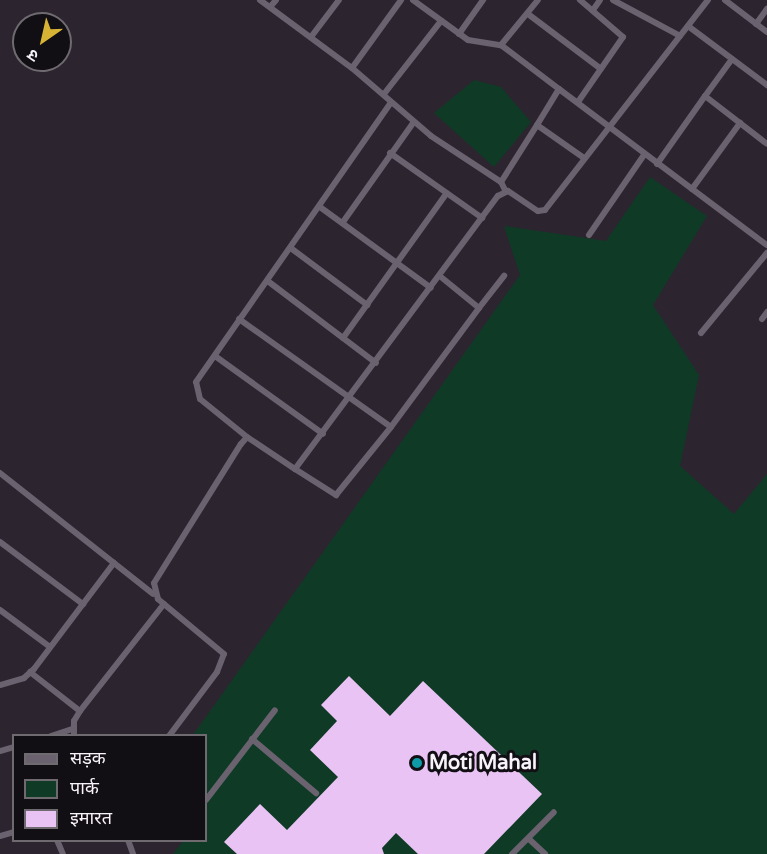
<!DOCTYPE html>
<html>
<head>
<meta charset="utf-8">
<style>
  body { margin:0 }
  #map { position:relative; width:767px; height:854px; overflow:hidden; background:#2c242f; font-family:"Varela Round","Noto Sans Devanagari",sans-serif }
  div>[style] { position:absolute }
  .green>* { inset:0; background:#0f3b26 }
  .building>* { inset:0; background:#e9c3f4 }
  .street>* { height:6px; margin:-3px; padding:0 3px; transform-origin:3px; border-radius:3px; background:#6b626f }
  .dots>* { width:16px; height:16px; translate:-50% -50%; box-sizing:border-box; border:3px solid #120f14; border-radius:50% }
  span { translate:-50% -50%; white-space:nowrap; text-align:center; line-height:1.15; -webkit-text-stroke:6px #120f14; paint-order:stroke }
  .poi-label { font-size:20px; color:#f8f3fa; font-weight:700 }
  .left { translate:0 -50%; text-align:left }
  .legend { position:absolute; left:12px; top:734px; width:195px; height:108px; box-sizing:border-box; background:#120f14; border:2px solid #6e6a70; margin:0; padding:8px 10px; list-style:none; font-size:18px; color:#f8f3fa }
  .legend li { display:flex; align-items:center; gap:12px; height:30px }
  .legend b { width:30px; border:2px solid #6e6a70 }
  .north { position:absolute; left:12px; top:12px; width:60px; height:60px; box-sizing:border-box; background:#120f14; border:2px solid #6e6a70; border-radius:50%; rotate:214deg; font-size:16px; font-weight:700; line-height:24px; text-align:center; color:#f8f3fa }
  .north::after { content:''; display:block; margin:auto; width:21px; height:27px; background:#d8b434; clip-path:polygon(50% 0,100% 100%,50% 72%,0 100%) }
</style>
</head>
<body>
<div id="map">
  <div class="green">
    <div style="clip-path:polygon(474px 80px,501px 87px,531px 122px,494px 167px,434px 113px)"></div>
    <div style="clip-path:polygon(650px 177px,707px 216px,653px 305px,699px 375px,680px 466px,734px 514px,767px 474px,767px 854px,173px 854px,183px 841px,206px 840px,206px 736px,193px 735px,520px 275px,504px 226px,606px 241px)"></div>
  </div>
  <div class="building">
    <div style="clip-path:polygon(349px 676px,390px 716px,423px 681px,542px 794px,484px 854px,418px 854px,396px 833px,382px 848px,384px 854px,237px 854px,224px 842px,260px 804px,287px 830px,338px 777px,310px 750px,337px 721px,321px 705px)"></div>
  </div>
  <div class="street">
    <div style="left:260px;top:0;width:114px;rotate:36.5deg"></div>
    <div style="left:352px;top:68px;width:104px;rotate:40.7deg"></div>
    <div style="left:431px;top:136px;width:84px;rotate:33.3deg"></div>
    <div style="left:501px;top:182px;width:9px;rotate:63deg"></div>
    <div style="left:413px;top:0;width:68px;rotate:36deg"></div>
    <div style="left:468px;top:40px;width:33px;rotate:9deg"></div>
    <div style="left:501px;top:45px;width:73px;rotate:37.2deg"></div>
    <div style="left:613px;top:0;width:76px;rotate:28.2deg"></div>
    <div style="left:725px;top:0;width:53px;rotate:37.3deg"></div>
    <div style="left:270px;top:7px;width:9px;rotate:-49deg"></div>
    <div style="left:593px;top:10px;width:12px;rotate:-55deg"></div>
    <div style="left:528px;top:14px;width:91px;rotate:37deg"></div>
    <div style="left:756px;top:24px;width:19px;rotate:-54deg"></div>
    <div style="left:688px;top:26px;width:99px;rotate:36.8deg"></div>
    <div style="left:459px;top:34px;width:42px;rotate:-54.8deg"></div>
    <div style="left:311px;top:37px;width:46px;rotate:-52.9deg"></div>
    <div style="left:501px;top:45px;width:58px;rotate:-50.6deg"></div>
    <div style="left:732px;top:59px;width:46px;rotate:126.1deg"></div>
    <div style="left:705px;top:96px;width:78px;rotate:37.7deg"></div>
    <div style="left:352px;top:68px;width:84px;rotate:-54.2deg"></div>
    <div style="left:384px;top:94px;width:93px;rotate:-52deg"></div>
    <div style="left:578px;top:102px;width:79px;rotate:-55.3deg"></div>
    <div style="left:623px;top:37px;width:57px;rotate:-139.3deg"></div>
    <div style="left:537px;top:125px;width:42px;rotate:-58.6deg"></div>
    <div style="left:559px;top:89px;width:260px;rotate:36.9deg"></div>
    <div style="left:390px;top:153px;width:113px;rotate:35.2deg"></div>
    <div style="left:657px;top:164px;width:83px;rotate:-54.8deg"></div>
    <div style="left:501px;top:182px;width:67px;rotate:-57.7deg"></div>
    <div style="left:537px;top:125px;width:57px;rotate:35.1deg"></div>
    <div style="left:692px;top:189px;width:82px;rotate:-54deg"></div>
    <div style="left:320px;top:207px;width:137px;rotate:36.1deg"></div>
    <div style="left:343px;top:222px;width:121px;rotate:-54.7deg"></div>
    <div style="left:589px;top:235px;width:97px;rotate:-55.5deg"></div>
    <div style="left:292px;top:249px;width:94px;rotate:36.7deg"></div>
    <div style="left:269px;top:282px;width:134px;rotate:37.1deg"></div>
    <div style="left:479px;top:308px;width:41px;rotate:-52deg"></div>
    <div style="left:239px;top:319px;width:186px;rotate:35.4deg"></div>
    <div style="left:762px;top:319px;width:9px;rotate:-54deg"></div>
    <div style="left:701px;top:333px;width:104px;rotate:-50.5deg"></div>
    <div style="left:343px;top:338px;width:178px;rotate:-54.4deg"></div>
    <div style="left:215px;top:356px;width:133px;rotate:35.8deg"></div>
    <div style="left:247px;top:437px;width:60px;rotate:-141deg"></div>
    <div style="left:200px;top:399px;width:17px;rotate:-103deg"></div>
    <div style="left:196px;top:382px;width:341px;rotate:-55.1deg"></div>
    <div style="left:295px;top:469px;width:49px;rotate:32.4deg"></div>
    <div style="left:336px;top:495px;width:87px;rotate:-51deg"></div>
    <div style="left:391px;top:427px;width:148px;rotate:-53.5deg"></div>
    <div style="left:479px;top:308px;width:49px;rotate:-140.8deg"></div>
    <div style="left:0;top:473px;width:195px;rotate:38.3deg"></div>
    <div style="left:0;top:542px;width:104px;rotate:36.8deg"></div>
    <div style="left:0;top:610px;width:62px;rotate:36.5deg"></div>
    <div style="left:30px;top:672px;width:63px;rotate:38deg"></div>
    <div style="left:0;top:685px;width:25px;rotate:-16deg"></div>
    <div style="left:24px;top:678px;width:13px;rotate:-42deg"></div>
    <div style="left:34px;top:669px;width:133px;rotate:-53deg"></div>
    <div style="left:51px;top:736px;width:22px;rotate:-18deg"></div>
    <div style="left:74px;top:736px;width:15px;rotate:-90deg"></div>
    <div style="left:74px;top:721px;width:12px;rotate:-59deg"></div>
    <div style="left:80px;top:711px;width:136px;rotate:-51.9deg"></div>
    <div style="left:169px;top:736px;width:80px;rotate:-53.1deg"></div>
    <div style="left:217px;top:672px;width:19px;rotate:-69deg"></div>
    <div style="left:224px;top:654px;width:86px;rotate:-140.2deg"></div>
    <div style="left:158px;top:599px;width:16px;rotate:-104deg"></div>
    <div style="left:154px;top:583px;width:164px;rotate:-58deg"></div>
    <div style="left:241px;top:444px;width:9px;rotate:-49deg"></div>
    <div style="left:247px;top:437px;width:58px;rotate:33.7deg"></div>
    <div style="left:295px;top:469px;width:340px;rotate:-53.4deg"></div>
    <div style="left:498px;top:196px;width:11px;rotate:-27deg"></div>
    <div style="left:508px;top:191px;width:36px;rotate:34deg"></div>
    <div style="left:538px;top:211px;width:7px;rotate:-8deg"></div>
    <div style="left:545px;top:210px;width:266px;rotate:-52.2deg"></div>
    <div style="left:252px;top:739px;width:84px;rotate:40.2deg"></div>
    <div style="left:0;top:751px;width:15px;rotate:-16deg"></div>
    <div style="left:206px;top:800px;width:113px;rotate:-52.5deg"></div>
    <div style="left:0;top:836px;width:15px;rotate:-16deg"></div>
    <div style="left:529px;top:839px;width:22px;rotate:43deg"></div>
    <div style="left:57px;top:840px;width:15px;rotate:67deg"></div>
    <div style="left:128px;top:840px;width:15px;rotate:70deg"></div>
    <div style="left:512px;top:854px;width:59px;rotate:-45deg"></div>
  </div>
  <div class="dots">
    <div style="left:417px;top:763px;background:#0f9aa8"></div>
  </div>
  <div class="poi-label">
    <span class="left" style="left:429px;top:763px">Moti Mahal</span>
  </div>
  <ul class="legend">
  <li><b style="height:8px;background:#6b626f"></b>सड़क</li>
  <li><b style="height:16px;background:#0f3b26"></b>पार्क</li>
  <li><b style="height:16px;background:#e9c3f4"></b>इमारत</li>
  </ul>
  <div class="north">उ</div>
</div>
</body>
</html>
